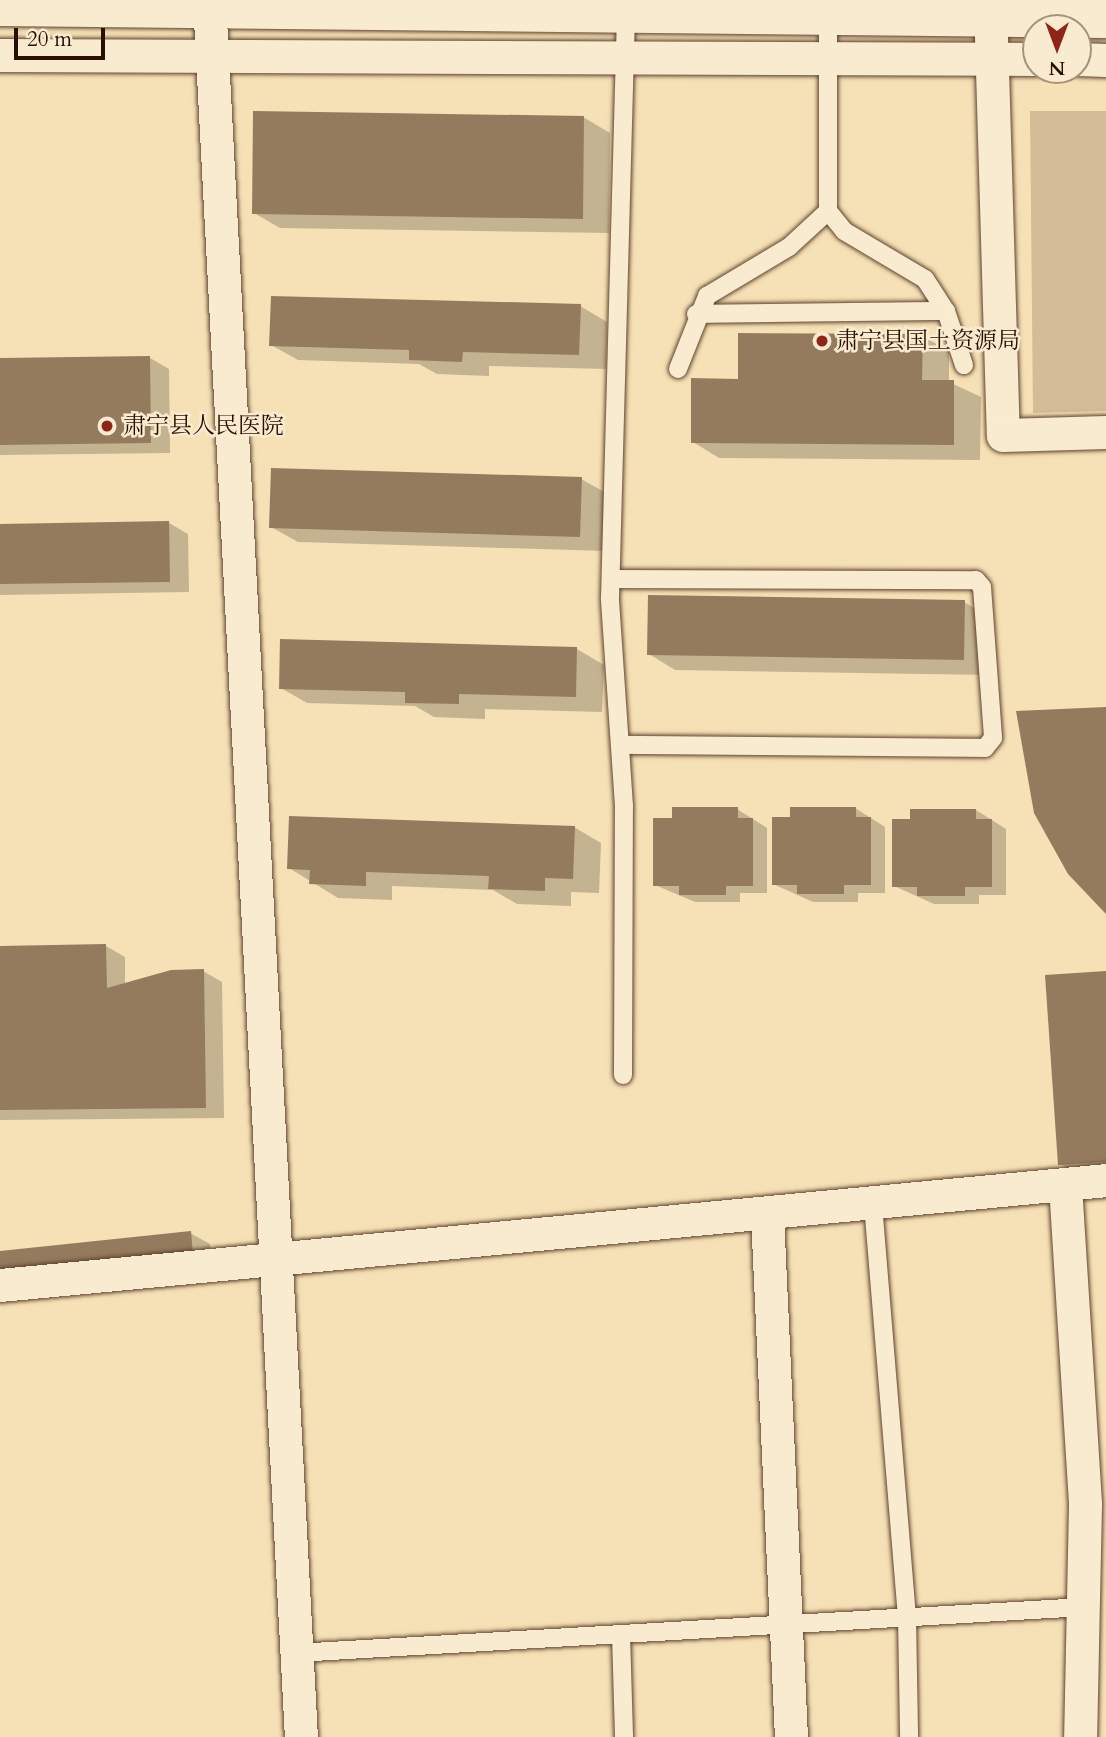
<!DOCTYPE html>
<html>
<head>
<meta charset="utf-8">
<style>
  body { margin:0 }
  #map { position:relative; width:1106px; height:1737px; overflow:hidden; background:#f6e0b5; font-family:Cardo,"Noto Serif SC",serif }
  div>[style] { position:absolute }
  .green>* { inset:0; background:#d3bc96 }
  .shadow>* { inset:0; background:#0003 }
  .building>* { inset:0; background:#957b5e }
  .roads { filter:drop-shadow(0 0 2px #5e422d) drop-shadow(0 0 2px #5e422d) }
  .service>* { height:18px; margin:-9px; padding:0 9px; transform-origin:9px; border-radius:9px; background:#f9ebcf }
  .minor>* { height:33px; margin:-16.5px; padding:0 16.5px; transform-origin:16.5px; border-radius:16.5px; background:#f9ebcf }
  .tertiary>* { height:38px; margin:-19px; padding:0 19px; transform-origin:19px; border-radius:19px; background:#f9ebcf }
  .dots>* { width:19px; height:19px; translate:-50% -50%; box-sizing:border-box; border:4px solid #f9ebcf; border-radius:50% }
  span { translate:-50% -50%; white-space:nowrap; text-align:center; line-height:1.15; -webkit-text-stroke:5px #f9ebcf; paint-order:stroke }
  .poi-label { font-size:23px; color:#2b0e00 }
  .left { translate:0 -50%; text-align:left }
  .north { position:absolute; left:1022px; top:14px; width:70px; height:70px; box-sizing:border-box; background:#f9ebcf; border:2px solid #a7937c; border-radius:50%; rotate:180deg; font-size:19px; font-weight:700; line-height:28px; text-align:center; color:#2b0e00 }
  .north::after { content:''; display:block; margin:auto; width:24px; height:32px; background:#8f2418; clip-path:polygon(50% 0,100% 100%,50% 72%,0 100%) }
  .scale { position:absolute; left:14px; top:28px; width:91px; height:32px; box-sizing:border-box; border:4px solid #2b0e00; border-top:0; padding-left:9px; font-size:21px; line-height:24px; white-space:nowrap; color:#2b0e00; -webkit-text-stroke:5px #f9ebcf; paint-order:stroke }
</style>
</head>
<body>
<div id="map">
  <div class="green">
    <div style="clip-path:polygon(1030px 111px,1106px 111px,1106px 411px,1033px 413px)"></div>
  </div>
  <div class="shadow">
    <div style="clip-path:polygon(583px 117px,610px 133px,609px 233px,280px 228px,254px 213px)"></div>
    <div style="clip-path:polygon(580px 306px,607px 322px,606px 369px,489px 366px,489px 376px,437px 374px,419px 364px,298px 360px,271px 345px)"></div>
    <div style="clip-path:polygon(922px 336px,949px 351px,949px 382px,981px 397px,980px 460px,719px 458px,693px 442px,739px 380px)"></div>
    <div style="clip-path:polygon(150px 358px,169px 369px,170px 453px,0 455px,0 360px)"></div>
    <div style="clip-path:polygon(581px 479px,608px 494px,607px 551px,298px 542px,271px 527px)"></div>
    <div style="clip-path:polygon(169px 523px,188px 534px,189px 592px,0 595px,0 525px)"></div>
    <div style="clip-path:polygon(964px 602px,991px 618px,990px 675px,675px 670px,649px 654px)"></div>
    <div style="clip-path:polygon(282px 641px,577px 649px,604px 665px,602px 712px,485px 709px,485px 719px,434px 717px,415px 706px,307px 703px,281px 688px)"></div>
    <div style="clip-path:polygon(855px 808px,885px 827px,885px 893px,858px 893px,858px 902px,813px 902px,773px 884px,791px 819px)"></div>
    <div style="clip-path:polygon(737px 809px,767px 828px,767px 893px,740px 893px,740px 902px,695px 902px,655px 885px,673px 819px)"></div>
    <div style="clip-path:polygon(976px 810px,1006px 829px,1006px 895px,979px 895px,979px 904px,934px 904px,894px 886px,912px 821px)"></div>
    <div style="clip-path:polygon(574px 827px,601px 843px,599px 893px,571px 892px,571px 906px,517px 904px,493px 890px,392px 886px,392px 900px,338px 898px,289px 868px)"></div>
    <div style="clip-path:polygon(106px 946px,125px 957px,125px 984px,203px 971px,222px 982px,224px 1118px,0 1120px,0 948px)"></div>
    <div style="clip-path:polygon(1106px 972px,1106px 1173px,1079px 1175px,1060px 1164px)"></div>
    <div style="clip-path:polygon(190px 1233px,210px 1244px,212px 1266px,0 1253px)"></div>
  </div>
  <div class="building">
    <div style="clip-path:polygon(253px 111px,584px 116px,583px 219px,252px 214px)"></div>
    <div style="clip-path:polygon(271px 296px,581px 304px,579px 355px,463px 352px,462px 362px,409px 360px,409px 350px,269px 346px)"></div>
    <div style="clip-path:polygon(738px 333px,923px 334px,922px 380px,954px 380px,954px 445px,691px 443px,691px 378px,738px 379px)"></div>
    <div style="clip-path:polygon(150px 356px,151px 443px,0 445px,0 358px)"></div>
    <div style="clip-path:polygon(271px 468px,582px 477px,580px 537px,269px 528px)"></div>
    <div style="clip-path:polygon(169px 521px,170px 582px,0 584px,0 524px)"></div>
    <div style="clip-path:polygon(648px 595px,965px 600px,964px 660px,647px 655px)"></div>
    <div style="clip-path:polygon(280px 639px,577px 647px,576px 697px,459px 694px,459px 704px,405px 703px,405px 692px,279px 689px)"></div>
    <div style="clip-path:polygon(1106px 707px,1106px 914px,1068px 874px,1034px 813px,1016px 711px)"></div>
    <div style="clip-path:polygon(672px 807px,738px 807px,738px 818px,753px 818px,753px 886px,726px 886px,726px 895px,679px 895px,679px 886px,653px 886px,653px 818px,672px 818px)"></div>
    <div style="clip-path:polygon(790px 807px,856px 807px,856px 817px,871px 817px,871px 885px,844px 885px,844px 894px,797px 894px,797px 885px,772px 885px,772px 817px,790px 817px)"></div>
    <div style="clip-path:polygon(910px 809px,976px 809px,976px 819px,992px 819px,992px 887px,965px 887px,965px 896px,917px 896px,917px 887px,892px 887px,892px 819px,910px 819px)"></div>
    <div style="clip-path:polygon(289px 816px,575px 826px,573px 879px,545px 878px,545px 891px,488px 889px,489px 876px,366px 872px,366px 886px,309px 884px,310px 870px,287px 869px)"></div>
    <div style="clip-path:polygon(106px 944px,107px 988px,171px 970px,204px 969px,206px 1108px,0 1110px,0 946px)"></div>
    <div style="clip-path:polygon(1106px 971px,1106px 1162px,1058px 1165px,1045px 975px)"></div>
    <div style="clip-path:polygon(191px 1231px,193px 1255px,0 1275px,0 1251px)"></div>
  </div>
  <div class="roads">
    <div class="service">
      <div style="left:828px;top:15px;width:196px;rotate:90deg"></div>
      <div style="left:828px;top:211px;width:26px;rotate:51deg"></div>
      <div style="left:844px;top:231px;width:94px;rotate:30.7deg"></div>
      <div style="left:925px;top:279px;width:38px;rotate:57deg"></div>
      <div style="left:946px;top:311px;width:57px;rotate:71.6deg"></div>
      <div style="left:696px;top:314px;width:250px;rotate:-0.7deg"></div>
      <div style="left:678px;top:369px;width:79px;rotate:-68.3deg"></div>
      <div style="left:707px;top:296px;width:96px;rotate:-30.9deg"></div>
      <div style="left:789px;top:247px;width:53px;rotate:-42.7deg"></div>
      <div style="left:611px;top:579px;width:365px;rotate:0.2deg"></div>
      <div style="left:976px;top:580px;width:9px;rotate:49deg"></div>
      <div style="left:982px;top:587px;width:151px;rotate:85.8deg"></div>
      <div style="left:993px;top:738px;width:13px;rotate:129deg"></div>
      <div style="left:985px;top:748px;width:364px;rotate:-179.5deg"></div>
      <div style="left:623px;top:1075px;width:269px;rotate:-89.8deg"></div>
      <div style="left:624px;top:806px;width:208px;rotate:-93.9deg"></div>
      <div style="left:610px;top:598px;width:585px;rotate:-88.43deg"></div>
      <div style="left:873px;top:1204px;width:414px;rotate:85.3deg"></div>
      <div style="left:907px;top:1617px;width:120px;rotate:89deg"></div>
      <div style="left:621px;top:1634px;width:103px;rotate:88.3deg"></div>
      <div style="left:296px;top:1653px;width:790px;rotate:-3.34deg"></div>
    </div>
    <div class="minor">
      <div style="left:209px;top:0;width:1739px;rotate:86.97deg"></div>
      <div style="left:991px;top:36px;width:399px;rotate:88.3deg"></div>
      <div style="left:1003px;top:435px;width:103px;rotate:-1.7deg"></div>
      <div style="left:0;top:55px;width:1036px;rotate:0.22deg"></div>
      <div style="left:1078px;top:59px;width:28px;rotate:2deg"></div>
      <div style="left:1065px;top:1185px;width:320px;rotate:86.4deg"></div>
      <div style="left:1085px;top:1504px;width:233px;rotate:91.2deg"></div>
      <div style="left:767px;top:1215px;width:523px;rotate:87.37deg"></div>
      <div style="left:0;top:1285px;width:1111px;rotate:-5.42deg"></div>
    </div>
    <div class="tertiary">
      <div style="left:0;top:7px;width:1106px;rotate:0.62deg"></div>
    </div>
  </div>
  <div class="dots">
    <div style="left:822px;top:341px;background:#8f2418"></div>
    <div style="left:107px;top:426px;background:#8f2418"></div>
  </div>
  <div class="poi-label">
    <span class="left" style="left:836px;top:341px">肃宁县国土资源局</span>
    <span class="left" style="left:123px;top:426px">肃宁县人民医院</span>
  </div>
  <div class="north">N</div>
  <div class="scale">20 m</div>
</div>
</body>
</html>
